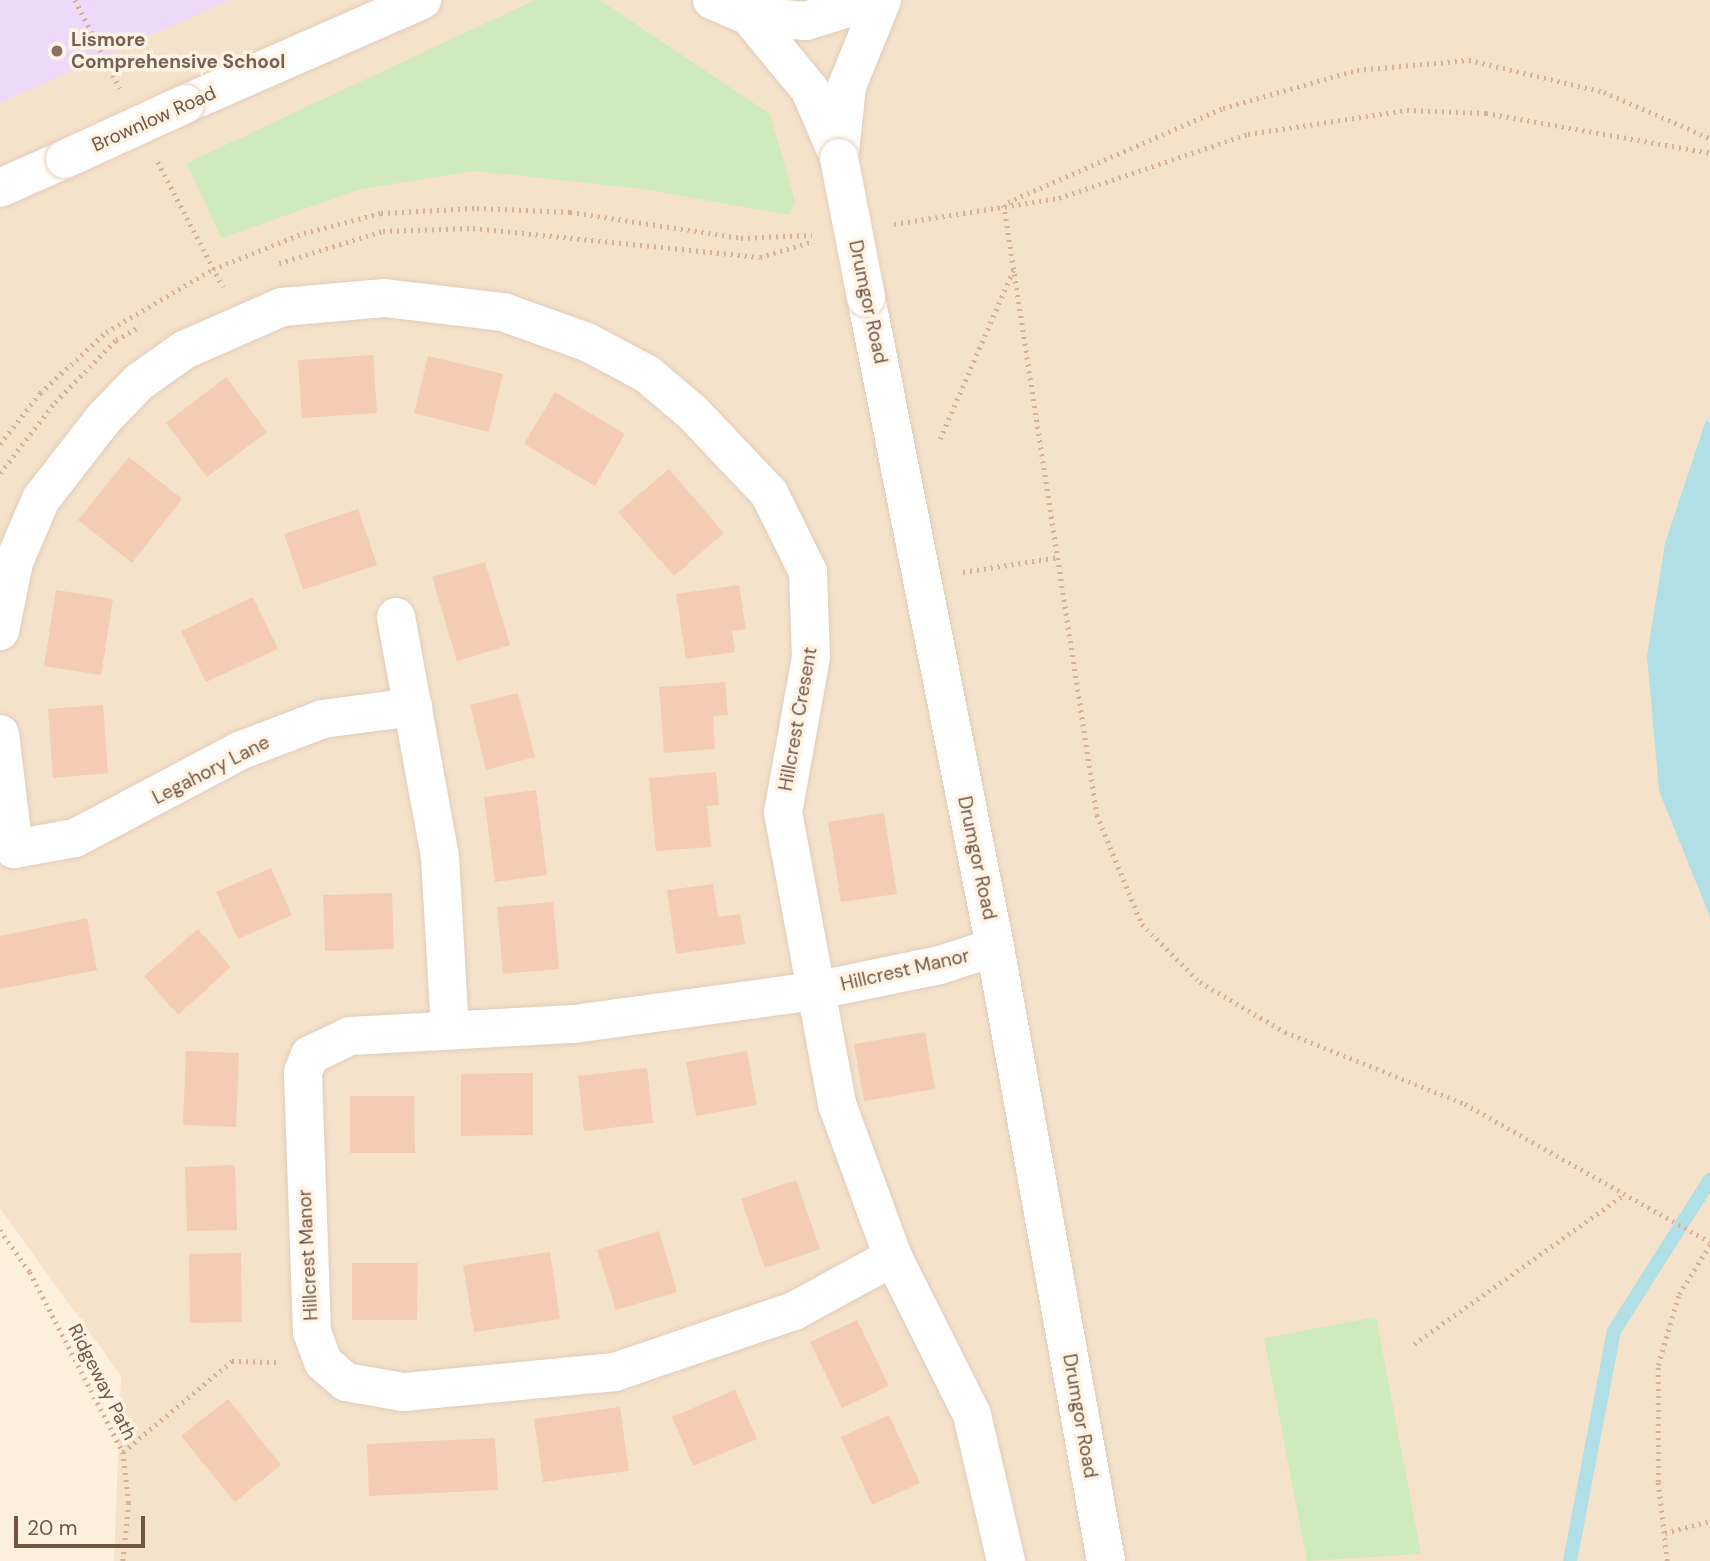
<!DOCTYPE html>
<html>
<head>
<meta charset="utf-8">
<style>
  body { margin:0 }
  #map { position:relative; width:1710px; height:1561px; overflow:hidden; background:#fdf0dd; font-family:"DM Sans",sans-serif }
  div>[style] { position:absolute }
  .residential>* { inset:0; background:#f5e2cb }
  .education>* { inset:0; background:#eddaf9 }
  .green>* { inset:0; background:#cfeabc }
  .water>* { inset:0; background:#b1dfe6 }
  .stream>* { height:14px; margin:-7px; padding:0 7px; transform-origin:7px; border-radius:7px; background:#b1dfe6 }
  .building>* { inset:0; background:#f3ccb3 }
  .path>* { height:4.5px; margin-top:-2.25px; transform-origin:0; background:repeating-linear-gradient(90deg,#d7b097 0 2px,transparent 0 7px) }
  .roads { filter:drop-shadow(0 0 2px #e1ccb9) drop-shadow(0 0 2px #e1ccb9) }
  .street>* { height:38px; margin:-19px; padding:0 19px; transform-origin:19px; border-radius:19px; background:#fff }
  .secondary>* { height:38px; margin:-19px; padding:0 19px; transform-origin:19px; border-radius:19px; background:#fff }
  .bridges { filter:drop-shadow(0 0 2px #e8ceb9) drop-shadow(0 0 2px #e8ceb9) }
  .secondary-bridge>* { height:38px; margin:-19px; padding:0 19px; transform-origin:19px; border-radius:19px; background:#fff }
  .dots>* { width:19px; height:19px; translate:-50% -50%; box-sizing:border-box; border:4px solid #fff4e4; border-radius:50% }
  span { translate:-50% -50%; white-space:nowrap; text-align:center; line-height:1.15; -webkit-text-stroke:7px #fff4e4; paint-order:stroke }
  .education-label { font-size:19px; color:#785e54; font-weight:700 }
  .left { translate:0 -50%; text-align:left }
  .street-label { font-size:19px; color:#735545 }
  .scale { position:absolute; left:14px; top:1516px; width:131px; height:32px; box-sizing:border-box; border:4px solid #735545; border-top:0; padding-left:9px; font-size:21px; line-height:24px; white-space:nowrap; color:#735545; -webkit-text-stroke:5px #fff4e4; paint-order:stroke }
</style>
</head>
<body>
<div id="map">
  <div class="residential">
    <div style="clip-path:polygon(0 0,1710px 0,1710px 1561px,114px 1561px,121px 1376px,0 1208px)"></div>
  </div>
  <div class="education">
    <div style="clip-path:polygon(0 0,230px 0,0 103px)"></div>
  </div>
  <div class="green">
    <div style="clip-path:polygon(535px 0,600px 0,770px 114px,795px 201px,789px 215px,643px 189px,475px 171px,361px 189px,221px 238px,187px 163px)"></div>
    <div style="clip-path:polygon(1376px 1317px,1421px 1554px,1307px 1561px,1264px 1338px)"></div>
  </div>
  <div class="water">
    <div style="clip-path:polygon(1706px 420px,1710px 423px,1710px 917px,1659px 791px,1647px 656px,1665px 543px)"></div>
  </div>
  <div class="stream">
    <div style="left:1570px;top:1561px;width:234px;rotate:-79.2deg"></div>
    <div style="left:1614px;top:1331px;width:179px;rotate:-57.6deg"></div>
  </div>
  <div class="building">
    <div style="clip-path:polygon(373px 355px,377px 413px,302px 418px,298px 360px)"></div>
    <div style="clip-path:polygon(428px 356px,503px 374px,489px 432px,414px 413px)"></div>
    <div style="clip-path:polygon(226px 377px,267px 432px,207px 477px,166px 423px)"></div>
    <div style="clip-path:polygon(555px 392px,625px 434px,595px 486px,524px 444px)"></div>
    <div style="clip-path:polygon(129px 457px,182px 499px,132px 563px,78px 520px)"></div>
    <div style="clip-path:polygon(669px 469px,724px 533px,674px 576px,618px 512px)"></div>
    <div style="clip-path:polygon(358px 509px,377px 565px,303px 590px,284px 534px)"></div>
    <div style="clip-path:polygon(485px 562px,510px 645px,457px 661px,432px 577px)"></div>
    <div style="clip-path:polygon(739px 585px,746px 629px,732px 631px,735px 652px,686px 659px,676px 594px)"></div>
    <div style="clip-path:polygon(56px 590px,113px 599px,101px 675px,44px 666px)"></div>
    <div style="clip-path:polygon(253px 597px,278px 649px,206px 682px,181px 631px)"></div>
    <div style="clip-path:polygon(725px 682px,728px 715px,713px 716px,715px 749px,664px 753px,659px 687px)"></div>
    <div style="clip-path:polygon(518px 693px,535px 757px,486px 770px,470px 705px)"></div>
    <div style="clip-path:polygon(103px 705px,108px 773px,53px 778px,48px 709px)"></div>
    <div style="clip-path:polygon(716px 772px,719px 805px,707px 806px,711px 847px,656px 851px,649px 778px)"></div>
    <div style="clip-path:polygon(536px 790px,547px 875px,495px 882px,484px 797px)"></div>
    <div style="clip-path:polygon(884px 813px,897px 894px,841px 902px,828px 822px)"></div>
    <div style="clip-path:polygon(271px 868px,292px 915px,238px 939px,216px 892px)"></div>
    <div style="clip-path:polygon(713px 884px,718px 917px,740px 914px,745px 944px,676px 954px,667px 890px)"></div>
    <div style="clip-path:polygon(392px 893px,394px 949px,325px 951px,323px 895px)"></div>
    <div style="clip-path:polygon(553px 902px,559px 969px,503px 974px,497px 907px)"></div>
    <div style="clip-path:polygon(87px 918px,97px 970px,0 989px,0 936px)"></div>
    <div style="clip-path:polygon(198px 929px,231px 967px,178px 1015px,144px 976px)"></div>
    <div style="clip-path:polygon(925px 1032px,935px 1089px,864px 1101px,854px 1044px)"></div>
    <div style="clip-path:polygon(186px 1051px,239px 1053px,236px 1127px,183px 1125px)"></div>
    <div style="clip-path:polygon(747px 1051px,757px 1105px,696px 1116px,686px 1062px)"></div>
    <div style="clip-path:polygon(647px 1068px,653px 1123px,584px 1131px,578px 1076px)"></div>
    <div style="clip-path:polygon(533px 1073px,533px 1135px,461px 1136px,461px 1074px)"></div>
    <div style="clip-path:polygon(350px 1096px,414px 1096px,415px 1153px,350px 1153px)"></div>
    <div style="clip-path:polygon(235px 1165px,237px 1230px,187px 1231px,185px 1167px)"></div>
    <div style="clip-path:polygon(796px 1180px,820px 1249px,765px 1268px,741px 1199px)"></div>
    <div style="clip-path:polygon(659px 1231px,677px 1292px,616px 1310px,597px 1250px)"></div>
    <div style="clip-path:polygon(550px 1252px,560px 1319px,474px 1332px,463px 1265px)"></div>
    <div style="clip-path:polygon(241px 1253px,242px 1322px,190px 1323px,189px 1254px)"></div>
    <div style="clip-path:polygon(352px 1263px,418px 1263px,417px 1320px,352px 1320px)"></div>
    <div style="clip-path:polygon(857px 1320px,889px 1386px,842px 1408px,810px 1342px)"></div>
    <div style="clip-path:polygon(735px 1390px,757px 1439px,693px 1466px,672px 1417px)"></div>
    <div style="clip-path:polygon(228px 1399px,281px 1465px,235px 1502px,181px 1436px)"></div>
    <div style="clip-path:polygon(620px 1407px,629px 1471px,543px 1482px,534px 1419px)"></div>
    <div style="clip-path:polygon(889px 1415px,920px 1483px,872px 1505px,841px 1437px)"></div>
    <div style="clip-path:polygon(495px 1438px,498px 1490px,369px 1496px,367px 1444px)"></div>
  </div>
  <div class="path">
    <div style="left:75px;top:0;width:99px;rotate:62.9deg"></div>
    <div style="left:158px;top:162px;width:141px;rotate:62.5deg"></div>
    <div style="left:1008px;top:202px;width:235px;rotate:-23.6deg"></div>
    <div style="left:1223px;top:108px;width:139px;rotate:-15.8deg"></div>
    <div style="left:1357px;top:70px;width:112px;rotate:-5.1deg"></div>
    <div style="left:1469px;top:60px;width:139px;rotate:13.3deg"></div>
    <div style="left:1604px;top:92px;width:116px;rotate:23.5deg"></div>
    <div style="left:1004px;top:205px;width:617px;rotate:81.33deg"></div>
    <div style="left:1097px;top:815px;width:118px;rotate:67.6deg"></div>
    <div style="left:1142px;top:924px;width:82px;rotate:45deg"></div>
    <div style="left:1200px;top:982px;width:99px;rotate:30.5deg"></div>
    <div style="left:1285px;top:1032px;width:194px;rotate:21.8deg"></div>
    <div style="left:1465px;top:1104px;width:281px;rotate:29.4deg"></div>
    <div style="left:894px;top:224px;width:167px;rotate:-9deg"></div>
    <div style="left:1059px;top:198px;width:200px;rotate:-18.7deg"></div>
    <div style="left:1248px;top:134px;width:161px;rotate:-8.6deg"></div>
    <div style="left:1407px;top:110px;width:79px;rotate:2.2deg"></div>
    <div style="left:1486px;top:113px;width:228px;rotate:10.1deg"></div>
    <div style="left:279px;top:263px;width:109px;rotate:-17.1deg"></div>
    <div style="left:383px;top:231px;width:90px;rotate:-1.9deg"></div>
    <div style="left:473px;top:228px;width:288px;rotate:5.8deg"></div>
    <div style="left:760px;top:257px;width:56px;rotate:-16.5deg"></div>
    <div style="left:940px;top:439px;width:184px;rotate:-66.6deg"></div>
    <div style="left:0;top:444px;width:65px;rotate:-51.9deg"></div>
    <div style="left:40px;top:393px;width:90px;rotate:-42.7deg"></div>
    <div style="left:106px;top:332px;width:124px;rotate:-30.5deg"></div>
    <div style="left:213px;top:269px;width:98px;rotate:-21.6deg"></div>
    <div style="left:304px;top:233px;width:80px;rotate:-14.6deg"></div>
    <div style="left:381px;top:213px;width:96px;rotate:-3deg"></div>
    <div style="left:477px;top:208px;width:93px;rotate:2.5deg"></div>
    <div style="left:570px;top:212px;width:173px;rotate:8.6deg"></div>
    <div style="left:741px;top:238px;width:71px;rotate:-2.4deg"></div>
    <div style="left:0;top:473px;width:90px;rotate:-52.2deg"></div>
    <div style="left:55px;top:402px;width:87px;rotate:-45.5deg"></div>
    <div style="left:116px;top:340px;width:28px;rotate:-30deg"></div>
    <div style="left:963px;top:572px;width:97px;rotate:-8.9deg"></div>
    <div style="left:0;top:1230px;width:52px;rotate:54.5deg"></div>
    <div style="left:30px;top:1272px;width:203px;rotate:62.7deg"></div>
    <div style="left:123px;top:1452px;width:51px;rotate:83.3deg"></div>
    <div style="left:129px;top:1503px;width:58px;rotate:95.9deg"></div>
    <div style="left:1414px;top:1344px;width:257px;rotate:-35.4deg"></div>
    <div style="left:123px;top:1452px;width:142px;rotate:-39.9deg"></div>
    <div style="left:232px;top:1361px;width:48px;rotate:1.2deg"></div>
    <div style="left:1665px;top:1533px;width:47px;rotate:-14.9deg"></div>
    <div style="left:1667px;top:1561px;width:80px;rotate:-96.5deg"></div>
    <div style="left:1658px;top:1482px;width:117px;rotate:-90deg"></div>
    <div style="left:1658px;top:1365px;width:74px;rotate:-73.5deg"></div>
    <div style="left:1679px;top:1294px;width:58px;rotate:-57.7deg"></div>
  </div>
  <div class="roads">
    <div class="street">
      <div style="left:396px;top:617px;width:244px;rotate:79.6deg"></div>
      <div style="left:440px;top:857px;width:171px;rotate:86.7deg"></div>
      <div style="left:0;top:631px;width:70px;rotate:-78.5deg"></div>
      <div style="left:14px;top:562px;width:69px;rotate:-66.8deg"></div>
      <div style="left:41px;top:499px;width:103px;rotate:-52.1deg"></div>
      <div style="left:104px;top:418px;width:50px;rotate:-45.8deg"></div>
      <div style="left:139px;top:382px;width:55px;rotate:-35.4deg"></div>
      <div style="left:184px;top:350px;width:107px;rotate:-23.7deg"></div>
      <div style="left:282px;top:307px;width:103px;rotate:-5deg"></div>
      <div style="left:385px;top:298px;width:119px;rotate:6.8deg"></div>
      <div style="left:503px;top:312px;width:89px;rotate:19.7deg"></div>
      <div style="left:587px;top:342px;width:68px;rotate:28.1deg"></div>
      <div style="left:647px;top:374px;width:59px;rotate:40.2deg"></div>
      <div style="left:692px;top:412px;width:112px;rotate:46.5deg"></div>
      <div style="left:769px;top:493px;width:88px;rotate:63.7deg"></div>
      <div style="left:808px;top:572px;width:85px;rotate:88deg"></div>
      <div style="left:811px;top:657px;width:158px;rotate:100.2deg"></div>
      <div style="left:783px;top:812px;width:297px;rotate:79.5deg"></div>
      <div style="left:837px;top:1104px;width:163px;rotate:69.9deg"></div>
      <div style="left:893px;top:1257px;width:177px;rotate:63.4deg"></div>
      <div style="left:972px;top:1415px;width:150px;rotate:76.9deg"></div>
      <div style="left:0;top:734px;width:116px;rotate:83.1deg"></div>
      <div style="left:14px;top:849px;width:62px;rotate:-10.2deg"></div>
      <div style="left:75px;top:838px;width:186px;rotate:-27.9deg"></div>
      <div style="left:239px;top:751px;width:90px;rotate:-20.9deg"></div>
      <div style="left:323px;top:719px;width:91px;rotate:-7.6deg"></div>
      <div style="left:893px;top:1257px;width:113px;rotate:151.4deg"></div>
      <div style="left:794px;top:1311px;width:189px;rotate:161.2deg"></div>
      <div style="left:615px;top:1372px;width:213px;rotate:174.6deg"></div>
      <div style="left:403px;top:1392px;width:58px;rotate:-170deg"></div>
      <div style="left:346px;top:1382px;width:30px;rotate:-139deg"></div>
      <div style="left:323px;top:1362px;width:32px;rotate:-110deg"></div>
      <div style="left:312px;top:1332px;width:260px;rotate:-92deg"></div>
      <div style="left:303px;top:1072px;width:18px;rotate:-68deg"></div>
      <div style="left:310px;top:1055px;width:44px;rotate:-25.4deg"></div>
      <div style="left:350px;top:1036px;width:224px;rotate:-3.1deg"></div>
      <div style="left:574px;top:1024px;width:242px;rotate:-7.8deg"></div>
      <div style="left:814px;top:991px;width:129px;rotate:-11.7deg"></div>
      <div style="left:940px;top:965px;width:58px;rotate:-18.1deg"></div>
    </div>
    <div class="secondary">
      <div style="left:712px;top:0;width:40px;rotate:23.4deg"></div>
      <div style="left:749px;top:16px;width:57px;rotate:5deg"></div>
      <div style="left:806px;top:21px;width:70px;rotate:-17.4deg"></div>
      <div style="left:749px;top:16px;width:96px;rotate:50.5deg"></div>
      <div style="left:810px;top:90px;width:74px;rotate:66.9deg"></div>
      <div style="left:185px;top:104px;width:259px;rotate:-23.7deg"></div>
      <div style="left:840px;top:152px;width:66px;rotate:-83.9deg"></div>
      <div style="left:847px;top:86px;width:93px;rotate:-67.9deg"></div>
      <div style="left:0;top:188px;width:71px;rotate:-24deg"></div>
      <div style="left:866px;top:297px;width:663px;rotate:78.77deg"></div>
      <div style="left:995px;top:947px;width:624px;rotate:79.75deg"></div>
    </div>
  </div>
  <div class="bridges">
    <div class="secondary-bridge">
      <div style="left:839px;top:158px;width:142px;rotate:79deg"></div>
      <div style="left:65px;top:159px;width:132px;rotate:-24.6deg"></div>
    </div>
  </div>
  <div class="dots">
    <div style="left:57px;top:51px;background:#8d6e63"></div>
  </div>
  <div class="education-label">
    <span class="left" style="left:71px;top:51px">Lismore<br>Comprehensive School</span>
  </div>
  <div class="street-label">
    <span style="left:154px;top:119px;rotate:-24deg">Brownlow Road</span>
    <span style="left:868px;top:302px;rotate:78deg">Drumgor Road</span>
    <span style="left:798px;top:719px;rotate:-80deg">Hillcrest Cresent</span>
    <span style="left:211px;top:770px;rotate:-27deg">Legahory Lane</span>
    <span style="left:977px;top:858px;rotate:78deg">Drumgor Road</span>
    <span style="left:905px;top:970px;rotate:-13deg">Hillcrest Manor</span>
    <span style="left:308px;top:1255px;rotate:-93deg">Hillcrest Manor</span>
    <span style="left:102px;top:1382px;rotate:63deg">Ridgeway Path</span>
    <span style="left:1080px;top:1416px;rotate:80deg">Drumgor Road</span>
  </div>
  <div class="scale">20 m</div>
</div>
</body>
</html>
